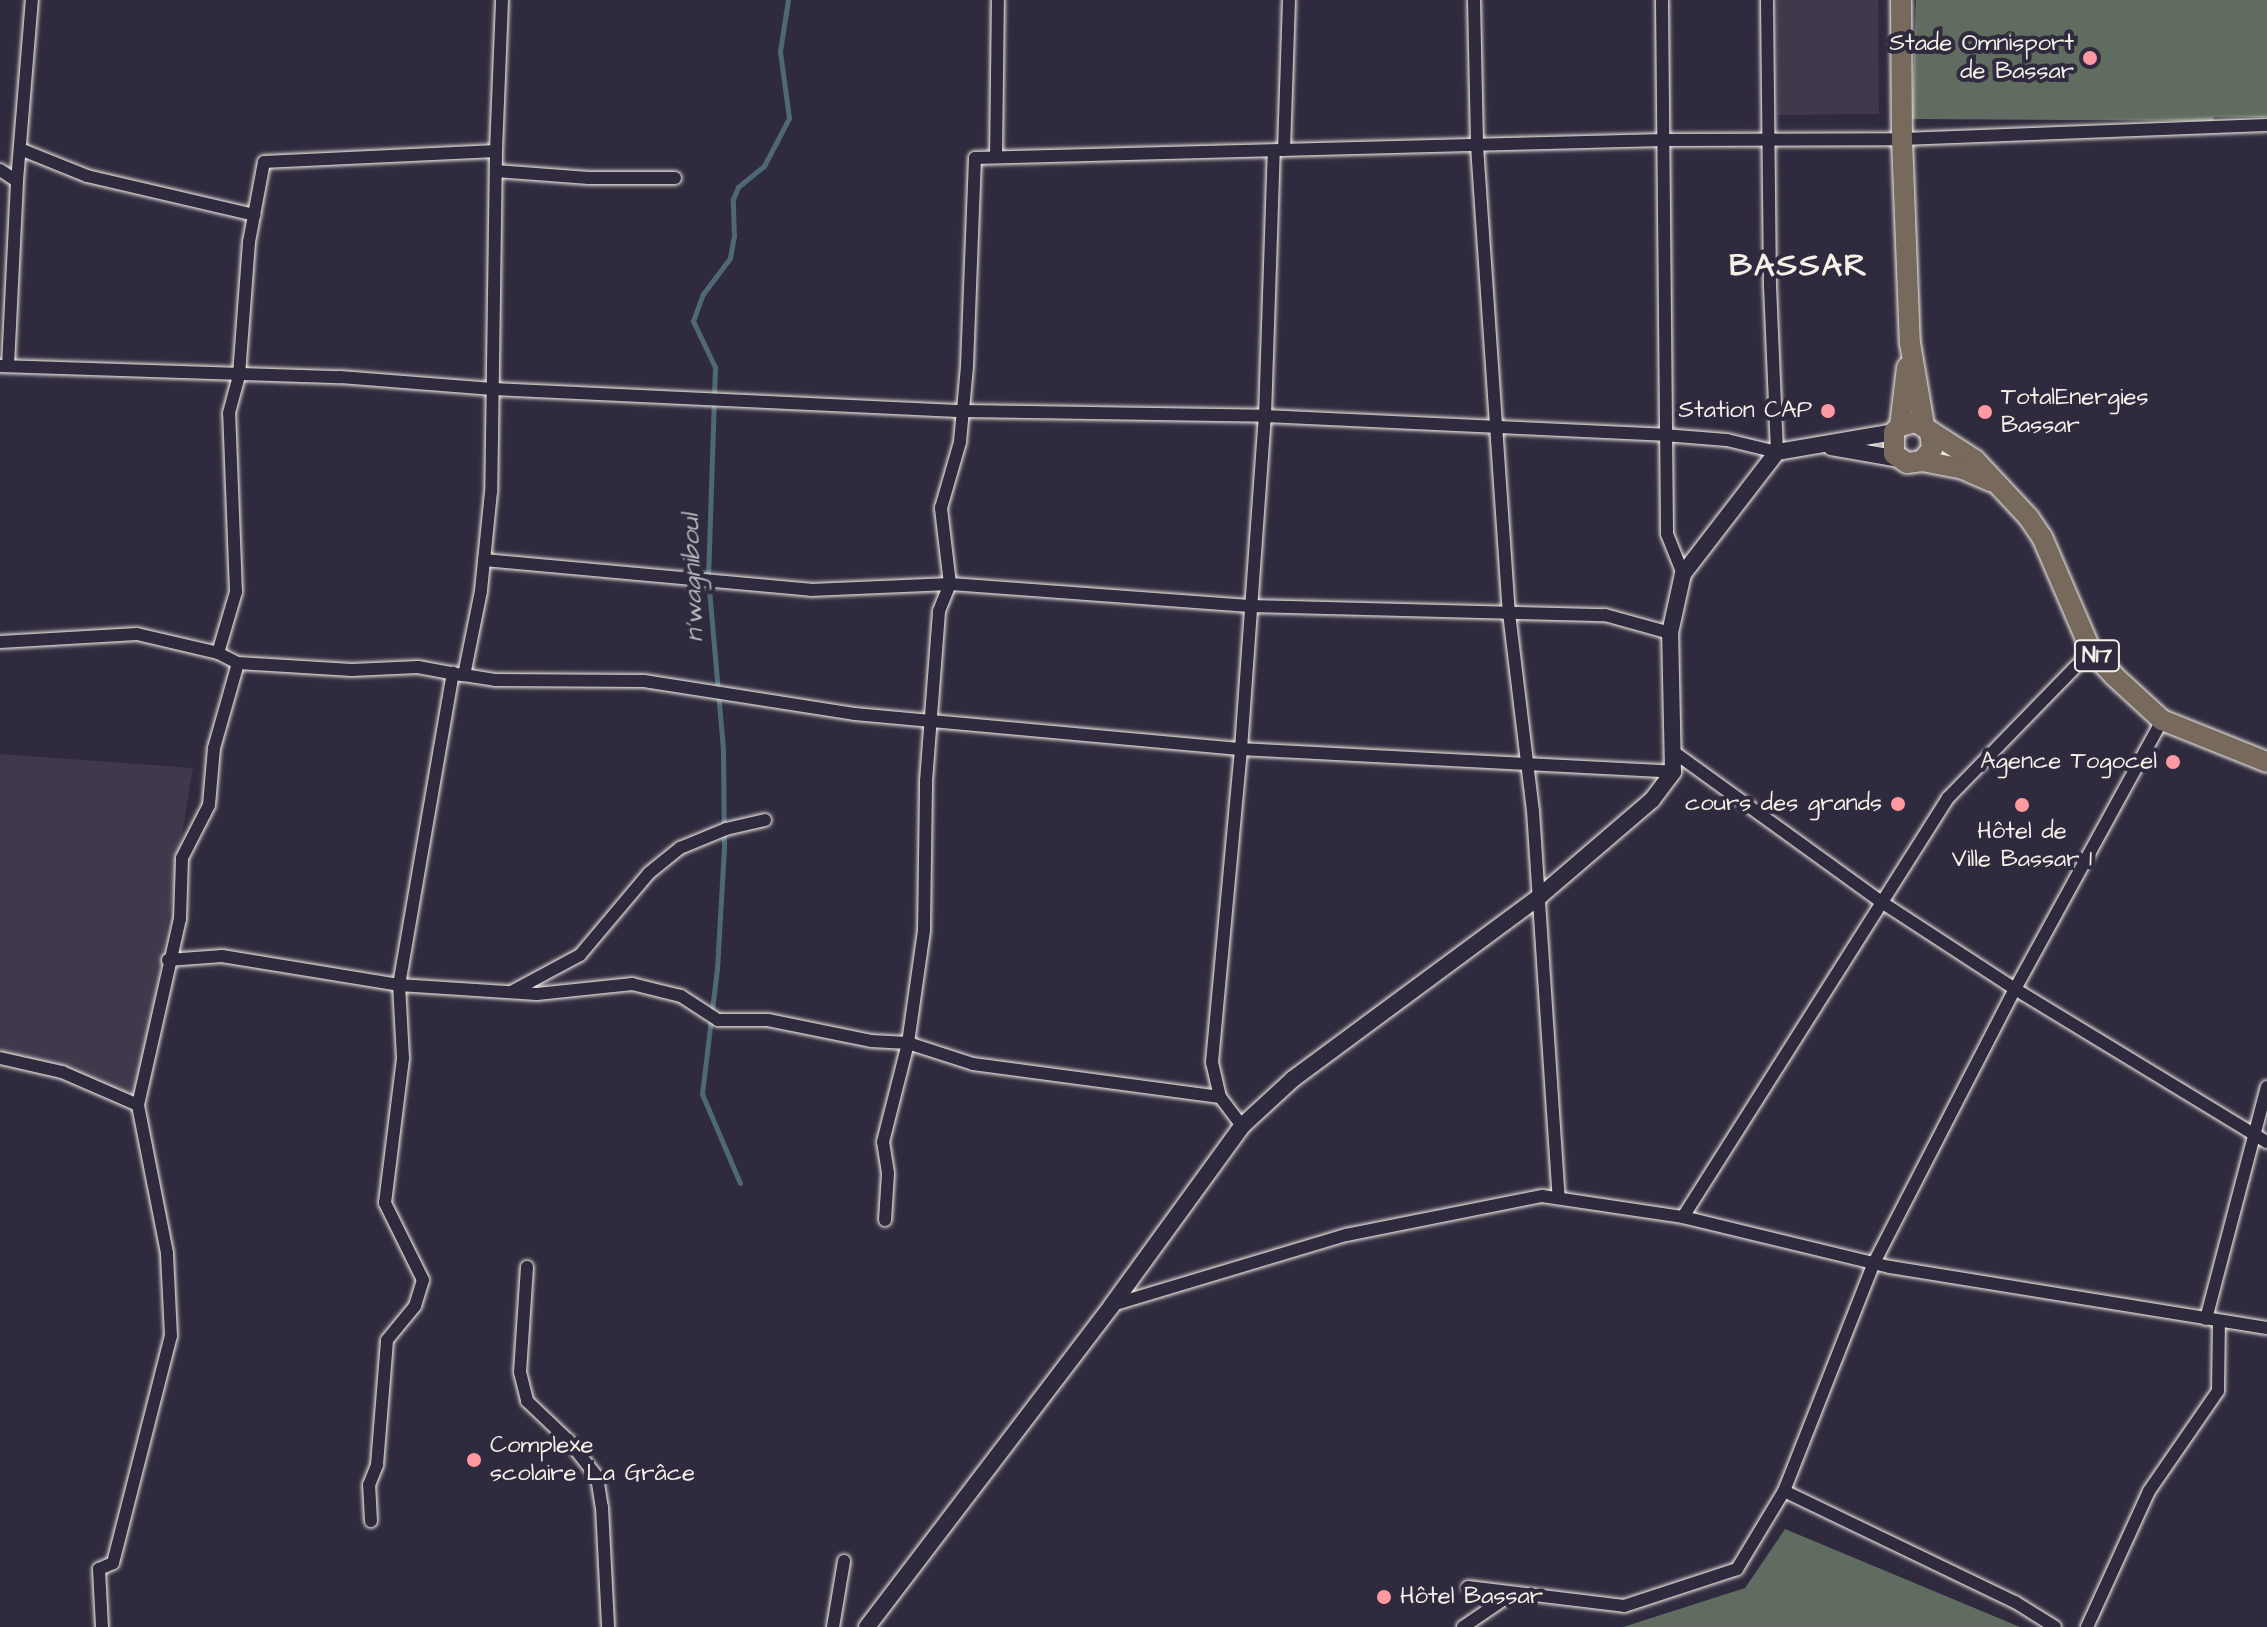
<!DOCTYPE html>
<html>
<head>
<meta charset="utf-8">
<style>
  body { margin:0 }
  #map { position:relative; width:2267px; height:1627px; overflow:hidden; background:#2f2a3d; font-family:"Architects Daughter",sans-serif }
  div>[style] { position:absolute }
  .built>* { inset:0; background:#41384c }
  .green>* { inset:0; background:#616c60 }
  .stream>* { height:5px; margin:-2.5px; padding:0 2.5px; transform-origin:2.5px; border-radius:2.5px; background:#4f6877 }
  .roads { filter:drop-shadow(0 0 2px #f4f1e8) drop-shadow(0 0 2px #f4f1e8) }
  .minor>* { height:12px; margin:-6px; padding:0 6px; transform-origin:6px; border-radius:6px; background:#2f2a3d }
  .tertiary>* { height:16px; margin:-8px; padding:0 8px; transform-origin:8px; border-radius:8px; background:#2f2a3d }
  .primary>* { height:20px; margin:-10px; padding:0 10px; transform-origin:10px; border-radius:10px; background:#77695c }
  .dots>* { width:22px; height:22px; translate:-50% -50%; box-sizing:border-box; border:4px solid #2f2a3d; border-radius:50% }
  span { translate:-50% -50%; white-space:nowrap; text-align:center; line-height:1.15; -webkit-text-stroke:8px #2f2a3d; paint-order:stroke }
  .shield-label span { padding:2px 6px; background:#2f2a3d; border:2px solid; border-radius:6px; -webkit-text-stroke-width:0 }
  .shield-label { font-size:22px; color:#f4f1e8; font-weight:700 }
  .poi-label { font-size:24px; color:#f4f1e8 }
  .right { translate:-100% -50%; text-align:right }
  .left { translate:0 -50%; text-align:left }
  .water-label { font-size:26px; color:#b2babb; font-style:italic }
  .district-label { font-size:32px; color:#f4f1e8; font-weight:700; letter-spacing:2px }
</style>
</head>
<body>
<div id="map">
  <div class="built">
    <div style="clip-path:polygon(1777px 0,1878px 0,1879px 114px,1778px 115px)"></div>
    <div style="clip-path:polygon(0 754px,193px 768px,138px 1105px,0 1053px)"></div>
  </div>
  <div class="green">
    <div style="clip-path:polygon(1916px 0,2267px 0,2267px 117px,2214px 117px,2213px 121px,1912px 119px)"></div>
    <div style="clip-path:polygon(1785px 1529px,2020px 1627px,1623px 1627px,1745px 1588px)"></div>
  </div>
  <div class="stream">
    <div style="left:740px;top:1183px;width:97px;rotate:-113.1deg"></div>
    <div style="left:702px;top:1094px;width:126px;rotate:-83.2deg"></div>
    <div style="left:717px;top:969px;width:121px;rotate:-86.7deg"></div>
    <div style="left:724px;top:848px;width:99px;rotate:-90.6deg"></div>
    <div style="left:723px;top:749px;width:172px;rotate:-95deg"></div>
    <div style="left:708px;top:578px;width:211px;rotate:-88.1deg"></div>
    <div style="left:715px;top:367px;width:51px;rotate:-115.6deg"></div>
    <div style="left:693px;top:321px;width:29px;rotate:-70deg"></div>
    <div style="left:703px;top:294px;width:45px;rotate:-53.1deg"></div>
    <div style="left:730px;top:258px;width:22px;rotate:-80deg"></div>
    <div style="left:734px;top:236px;width:37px;rotate:-92deg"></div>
    <div style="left:733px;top:199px;width:13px;rotate:-67deg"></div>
    <div style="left:738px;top:187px;width:33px;rotate:-39deg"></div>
    <div style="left:764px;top:166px;width:54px;rotate:-62.5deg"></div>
    <div style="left:789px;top:118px;width:68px;rotate:-97.7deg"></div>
    <div style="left:780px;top:51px;width:52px;rotate:-81.1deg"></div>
  </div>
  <div class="roads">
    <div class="minor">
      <div style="left:1474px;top:0;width:146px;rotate:88.8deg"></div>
      <div style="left:1477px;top:146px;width:468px;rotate:86.1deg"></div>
      <div style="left:1509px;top:613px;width:199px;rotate:83.1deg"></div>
      <div style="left:1533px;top:811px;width:388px;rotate:86.2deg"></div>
      <div style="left:1662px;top:0;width:534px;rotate:89.46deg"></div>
      <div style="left:1667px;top:534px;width:43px;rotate:68.2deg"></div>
      <div style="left:20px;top:149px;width:72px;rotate:21.9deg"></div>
      <div style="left:87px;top:176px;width:172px;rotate:13.1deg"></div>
      <div style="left:1284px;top:150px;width:150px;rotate:-88.1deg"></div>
      <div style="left:496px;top:151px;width:151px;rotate:-87.7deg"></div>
      <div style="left:996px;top:157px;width:157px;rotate:-89.3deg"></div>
      <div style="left:0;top:170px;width:20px;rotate:33deg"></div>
      <div style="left:496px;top:171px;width:93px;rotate:4.3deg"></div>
      <div style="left:589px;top:178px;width:86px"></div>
      <div style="left:0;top:366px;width:340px;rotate:1.9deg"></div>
      <div style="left:340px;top:377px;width:153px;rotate:4.5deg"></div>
      <div style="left:493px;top:389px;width:470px;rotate:2.7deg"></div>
      <div style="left:962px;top:411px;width:303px;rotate:0.9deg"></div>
      <div style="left:1265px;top:416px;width:399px;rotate:2.7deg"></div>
      <div style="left:1664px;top:435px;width:63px;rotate:4.5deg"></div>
      <div style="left:1727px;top:440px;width:51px;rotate:13.5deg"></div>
      <div style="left:1777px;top:452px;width:165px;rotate:-92.4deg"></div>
      <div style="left:1770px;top:287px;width:287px;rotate:-90.6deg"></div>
      <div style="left:8px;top:366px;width:185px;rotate:-87.2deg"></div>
      <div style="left:17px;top:181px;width:182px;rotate:-85.3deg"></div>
      <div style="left:484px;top:560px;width:328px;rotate:5.2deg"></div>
      <div style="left:811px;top:590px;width:139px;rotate:-2.5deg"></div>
      <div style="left:950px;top:584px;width:301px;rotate:4.2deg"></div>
      <div style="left:1250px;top:606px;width:355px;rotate:1.5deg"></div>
      <div style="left:1605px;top:615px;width:67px;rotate:15.5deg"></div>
      <div style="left:0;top:642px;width:137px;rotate:-3.3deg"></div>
      <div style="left:137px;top:634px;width:83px;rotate:13.2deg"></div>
      <div style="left:218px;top:653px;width:22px;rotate:27deg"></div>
      <div style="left:238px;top:663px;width:114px;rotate:3.5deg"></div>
      <div style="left:352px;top:670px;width:66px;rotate:-2.6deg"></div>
      <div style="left:418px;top:667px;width:44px;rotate:10.5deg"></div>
      <div style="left:218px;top:653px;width:64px;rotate:-73.6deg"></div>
      <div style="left:236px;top:592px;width:179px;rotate:-92.2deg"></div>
      <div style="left:229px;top:413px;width:39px;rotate:-75deg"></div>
      <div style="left:239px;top:375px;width:133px;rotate:-85.7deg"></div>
      <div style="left:249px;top:242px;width:81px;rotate:-79.4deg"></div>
      <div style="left:264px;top:162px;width:232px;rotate:-2.7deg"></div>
      <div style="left:496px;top:151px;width:341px;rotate:90.8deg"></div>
      <div style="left:491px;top:492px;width:100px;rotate:95.8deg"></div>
      <div style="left:481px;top:591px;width:86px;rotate:101.4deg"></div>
      <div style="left:464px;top:675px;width:31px;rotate:9deg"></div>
      <div style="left:495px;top:680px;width:149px;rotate:0.4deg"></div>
      <div style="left:644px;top:681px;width:214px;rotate:8.9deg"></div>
      <div style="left:855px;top:714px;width:388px;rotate:5.2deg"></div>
      <div style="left:1241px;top:749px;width:433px;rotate:3deg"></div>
      <div style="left:1675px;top:753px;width:256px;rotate:35.8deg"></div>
      <div style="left:1883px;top:903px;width:158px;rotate:33.1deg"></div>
      <div style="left:2015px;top:989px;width:295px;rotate:31.3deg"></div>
      <div style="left:168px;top:960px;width:54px;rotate:-4.2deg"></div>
      <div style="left:222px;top:956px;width:179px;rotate:9.3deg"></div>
      <div style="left:399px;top:985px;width:138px;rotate:3.7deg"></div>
      <div style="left:537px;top:994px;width:96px;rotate:-6deg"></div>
      <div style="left:632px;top:984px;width:50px;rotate:13.8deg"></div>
      <div style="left:681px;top:996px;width:44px;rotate:33deg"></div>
      <div style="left:718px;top:1020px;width:50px"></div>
      <div style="left:768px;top:1020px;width:105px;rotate:11.5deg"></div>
      <div style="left:871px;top:1041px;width:37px;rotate:3deg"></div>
      <div style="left:908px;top:1043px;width:68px;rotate:17.9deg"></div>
      <div style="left:973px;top:1064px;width:249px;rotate:7.6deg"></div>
      <div style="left:513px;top:991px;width:76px;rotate:-28.2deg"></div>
      <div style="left:580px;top:955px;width:107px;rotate:-49.9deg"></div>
      <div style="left:649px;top:873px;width:40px;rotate:-39deg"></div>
      <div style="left:680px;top:848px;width:50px;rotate:-22.4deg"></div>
      <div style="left:726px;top:829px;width:40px;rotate:-13deg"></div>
      <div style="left:0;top:1058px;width:64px;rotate:12.7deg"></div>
      <div style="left:62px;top:1072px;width:83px;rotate:23.5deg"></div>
      <div style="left:1242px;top:1126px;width:36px;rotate:-127deg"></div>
      <div style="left:1220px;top:1097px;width:36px;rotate:-103deg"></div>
      <div style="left:1212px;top:1062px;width:314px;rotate:-84.7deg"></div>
      <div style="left:1241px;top:749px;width:334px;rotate:-85.9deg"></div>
      <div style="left:1265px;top:416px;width:265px;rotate:-88.1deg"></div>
      <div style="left:1683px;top:1217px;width:496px;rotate:-57.7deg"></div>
      <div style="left:1948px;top:798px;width:205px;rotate:-45.8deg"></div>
      <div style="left:885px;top:1220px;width:47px;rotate:-86.3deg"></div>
      <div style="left:888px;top:1173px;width:31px;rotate:-99deg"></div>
      <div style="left:883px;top:1142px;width:102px;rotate:-75.8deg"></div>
      <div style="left:908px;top:1043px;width:114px;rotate:-81.9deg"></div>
      <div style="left:924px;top:930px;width:149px;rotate:-89.2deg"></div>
      <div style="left:926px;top:781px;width:170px;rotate:-85.6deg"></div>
      <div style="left:939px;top:611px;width:29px;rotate:-68deg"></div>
      <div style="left:950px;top:584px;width:77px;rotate:-96.8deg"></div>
      <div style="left:941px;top:508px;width:69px;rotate:-73.9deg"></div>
      <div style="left:960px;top:442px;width:76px;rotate:-84.7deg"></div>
      <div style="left:967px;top:366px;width:208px;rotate:-87.8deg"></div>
      <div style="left:975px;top:158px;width:689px;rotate:-1.5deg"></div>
      <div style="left:1664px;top:140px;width:238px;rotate:-0.2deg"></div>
      <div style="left:1902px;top:139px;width:365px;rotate:-2.2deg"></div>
      <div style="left:527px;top:1267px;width:105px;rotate:93.8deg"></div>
      <div style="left:520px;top:1372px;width:30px;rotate:76deg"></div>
      <div style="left:527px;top:1401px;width:58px;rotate:43.6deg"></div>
      <div style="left:569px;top:1441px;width:46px;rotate:52.1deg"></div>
      <div style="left:597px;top:1477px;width:30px;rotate:81deg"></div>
      <div style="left:602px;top:1507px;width:120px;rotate:87.1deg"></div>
      <div style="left:1112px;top:1305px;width:244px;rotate:-16.7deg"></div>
      <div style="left:1346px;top:1235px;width:200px;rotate:-11.3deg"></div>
      <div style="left:1542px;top:1196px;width:143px;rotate:8.5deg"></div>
      <div style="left:1683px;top:1217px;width:213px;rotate:13.6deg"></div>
      <div style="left:1890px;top:1267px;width:382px;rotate:9.2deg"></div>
      <div style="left:2206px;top:1319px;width:240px;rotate:-75.3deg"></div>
      <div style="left:1784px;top:1491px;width:256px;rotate:25.7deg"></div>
      <div style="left:2015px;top:1602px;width:47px;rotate:32deg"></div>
      <div style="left:371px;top:1521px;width:36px;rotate:-93deg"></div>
      <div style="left:369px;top:1485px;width:22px;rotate:-68deg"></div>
      <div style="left:377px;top:1465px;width:125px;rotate:-85.4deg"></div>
      <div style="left:387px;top:1340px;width:44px;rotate:-50.5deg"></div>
      <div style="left:415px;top:1306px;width:27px;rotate:-73deg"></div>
      <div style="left:423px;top:1280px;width:86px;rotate:-116.3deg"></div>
      <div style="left:385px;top:1203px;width:146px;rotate:-82.9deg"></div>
      <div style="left:403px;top:1058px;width:73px;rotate:-93.1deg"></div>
      <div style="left:399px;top:985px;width:317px;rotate:-80.2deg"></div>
      <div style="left:1468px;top:1587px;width:157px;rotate:6.9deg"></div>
      <div style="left:1624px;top:1606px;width:119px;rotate:-18.1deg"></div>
      <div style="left:1737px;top:1569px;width:91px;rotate:-58.9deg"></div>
      <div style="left:1784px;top:1491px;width:245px;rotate:-68.5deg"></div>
      <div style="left:1874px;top:1263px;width:308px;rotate:-62.8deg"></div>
      <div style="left:2015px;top:989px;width:307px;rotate:-61.3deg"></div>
      <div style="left:102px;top:1627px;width:58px;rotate:-93deg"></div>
      <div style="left:99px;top:1569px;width:15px;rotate:-23deg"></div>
      <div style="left:113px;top:1563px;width:234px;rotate:-75.7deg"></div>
      <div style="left:171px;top:1336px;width:83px;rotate:-92.8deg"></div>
      <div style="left:167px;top:1253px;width:151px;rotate:-101.1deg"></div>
      <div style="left:138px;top:1105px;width:191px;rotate:-77.3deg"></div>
      <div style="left:180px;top:919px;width:61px;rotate:-88.1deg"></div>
      <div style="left:182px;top:858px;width:59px;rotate:-63deg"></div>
      <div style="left:209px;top:805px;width:57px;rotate:-85deg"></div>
      <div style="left:214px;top:748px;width:88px;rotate:-74.2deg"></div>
      <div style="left:833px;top:1627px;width:67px;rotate:-80.5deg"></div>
      <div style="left:1463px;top:1627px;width:60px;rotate:-34.2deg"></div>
      <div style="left:2087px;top:1627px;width:149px;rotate:-65.5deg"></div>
      <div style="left:2149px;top:1491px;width:121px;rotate:-55.4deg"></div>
      <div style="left:2218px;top:1391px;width:70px;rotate:-89.2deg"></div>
    </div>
    <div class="tertiary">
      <div style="left:1831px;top:447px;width:70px;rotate:9.9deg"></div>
      <div style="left:867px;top:1627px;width:405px;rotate:-52.7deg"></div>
      <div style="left:1112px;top:1305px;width:221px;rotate:-54deg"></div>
      <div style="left:1242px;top:1126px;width:69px;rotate:-42.7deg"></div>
      <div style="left:1293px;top:1079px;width:307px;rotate:-36.5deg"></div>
      <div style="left:1540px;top:896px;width:148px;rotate:-40.6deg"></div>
      <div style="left:1652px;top:800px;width:35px;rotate:-53deg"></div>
      <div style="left:1673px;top:772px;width:139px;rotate:-91.2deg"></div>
      <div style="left:1670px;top:633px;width:60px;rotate:-77.6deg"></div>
      <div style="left:1683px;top:574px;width:154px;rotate:-52.4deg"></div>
      <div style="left:1777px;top:452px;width:119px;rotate:-9.7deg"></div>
    </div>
    <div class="primary">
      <div style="left:1901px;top:0;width:139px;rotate:89.6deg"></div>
      <div style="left:1902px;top:139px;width:204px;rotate:87.8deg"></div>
      <div style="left:1910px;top:343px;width:83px;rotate:80.3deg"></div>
      <div style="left:1900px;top:426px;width:59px;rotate:-83.2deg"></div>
      <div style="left:1930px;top:432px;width:17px;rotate:83deg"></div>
      <div style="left:1932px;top:449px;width:16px;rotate:130deg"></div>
      <div style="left:1922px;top:461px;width:15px;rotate:172deg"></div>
      <div style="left:1907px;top:463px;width:16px;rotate:-145deg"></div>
      <div style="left:1894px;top:454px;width:22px;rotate:-90deg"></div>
      <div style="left:1894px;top:432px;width:8px;rotate:-45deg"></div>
      <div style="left:1900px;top:426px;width:16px;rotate:-14deg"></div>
      <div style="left:1916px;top:422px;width:70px;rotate:32.8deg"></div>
      <div style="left:1975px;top:460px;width:79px;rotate:47deg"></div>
      <div style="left:2029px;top:518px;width:23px;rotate:56deg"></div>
      <div style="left:2042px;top:537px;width:124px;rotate:66.7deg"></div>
      <div style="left:2091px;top:651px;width:33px;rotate:47deg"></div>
      <div style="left:2113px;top:675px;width:67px;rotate:42.6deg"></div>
      <div style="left:2162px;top:720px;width:113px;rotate:21.8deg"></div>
      <div style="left:1922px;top:461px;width:42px;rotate:11deg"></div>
      <div style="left:1963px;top:469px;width:30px;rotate:24deg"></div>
    </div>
  </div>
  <div class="dots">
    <div style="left:2090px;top:58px;background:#ff9aa2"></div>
    <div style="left:1828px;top:411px;background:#ff9aa2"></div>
    <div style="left:1985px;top:412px;background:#ff9aa2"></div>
    <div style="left:2173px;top:762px;background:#ff9aa2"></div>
    <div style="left:1898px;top:804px;background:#ff9aa2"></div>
    <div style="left:2022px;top:805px;background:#ff9aa2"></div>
    <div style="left:474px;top:1460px;background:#ff9aa2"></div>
    <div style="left:1384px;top:1597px;background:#ff9aa2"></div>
  </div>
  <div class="shield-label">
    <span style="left:2097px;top:656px">N17</span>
  </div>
  <div class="poi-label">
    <span class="right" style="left:2074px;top:58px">Stade Omnisport<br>de Bassar</span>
    <span class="left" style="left:2001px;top:412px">TotalEnergies<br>Bassar</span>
    <span class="right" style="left:1812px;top:411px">Station CAP</span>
    <span class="right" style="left:2157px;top:762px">Agence Togocel</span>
    <span class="right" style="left:1882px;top:804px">cours des grands</span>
    <span style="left:2022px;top:846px">Hôtel de<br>Ville Bassar 1</span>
    <span class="left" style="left:490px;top:1460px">Complexe<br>scolaire La Grâce</span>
    <span class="left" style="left:1400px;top:1597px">Hôtel Bassar</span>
  </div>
  <div class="water-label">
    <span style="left:693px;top:578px;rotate:-92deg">n'wagniboul</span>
  </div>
  <div class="district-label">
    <span style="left:1799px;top:266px">BASSAR</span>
  </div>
</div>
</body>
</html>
